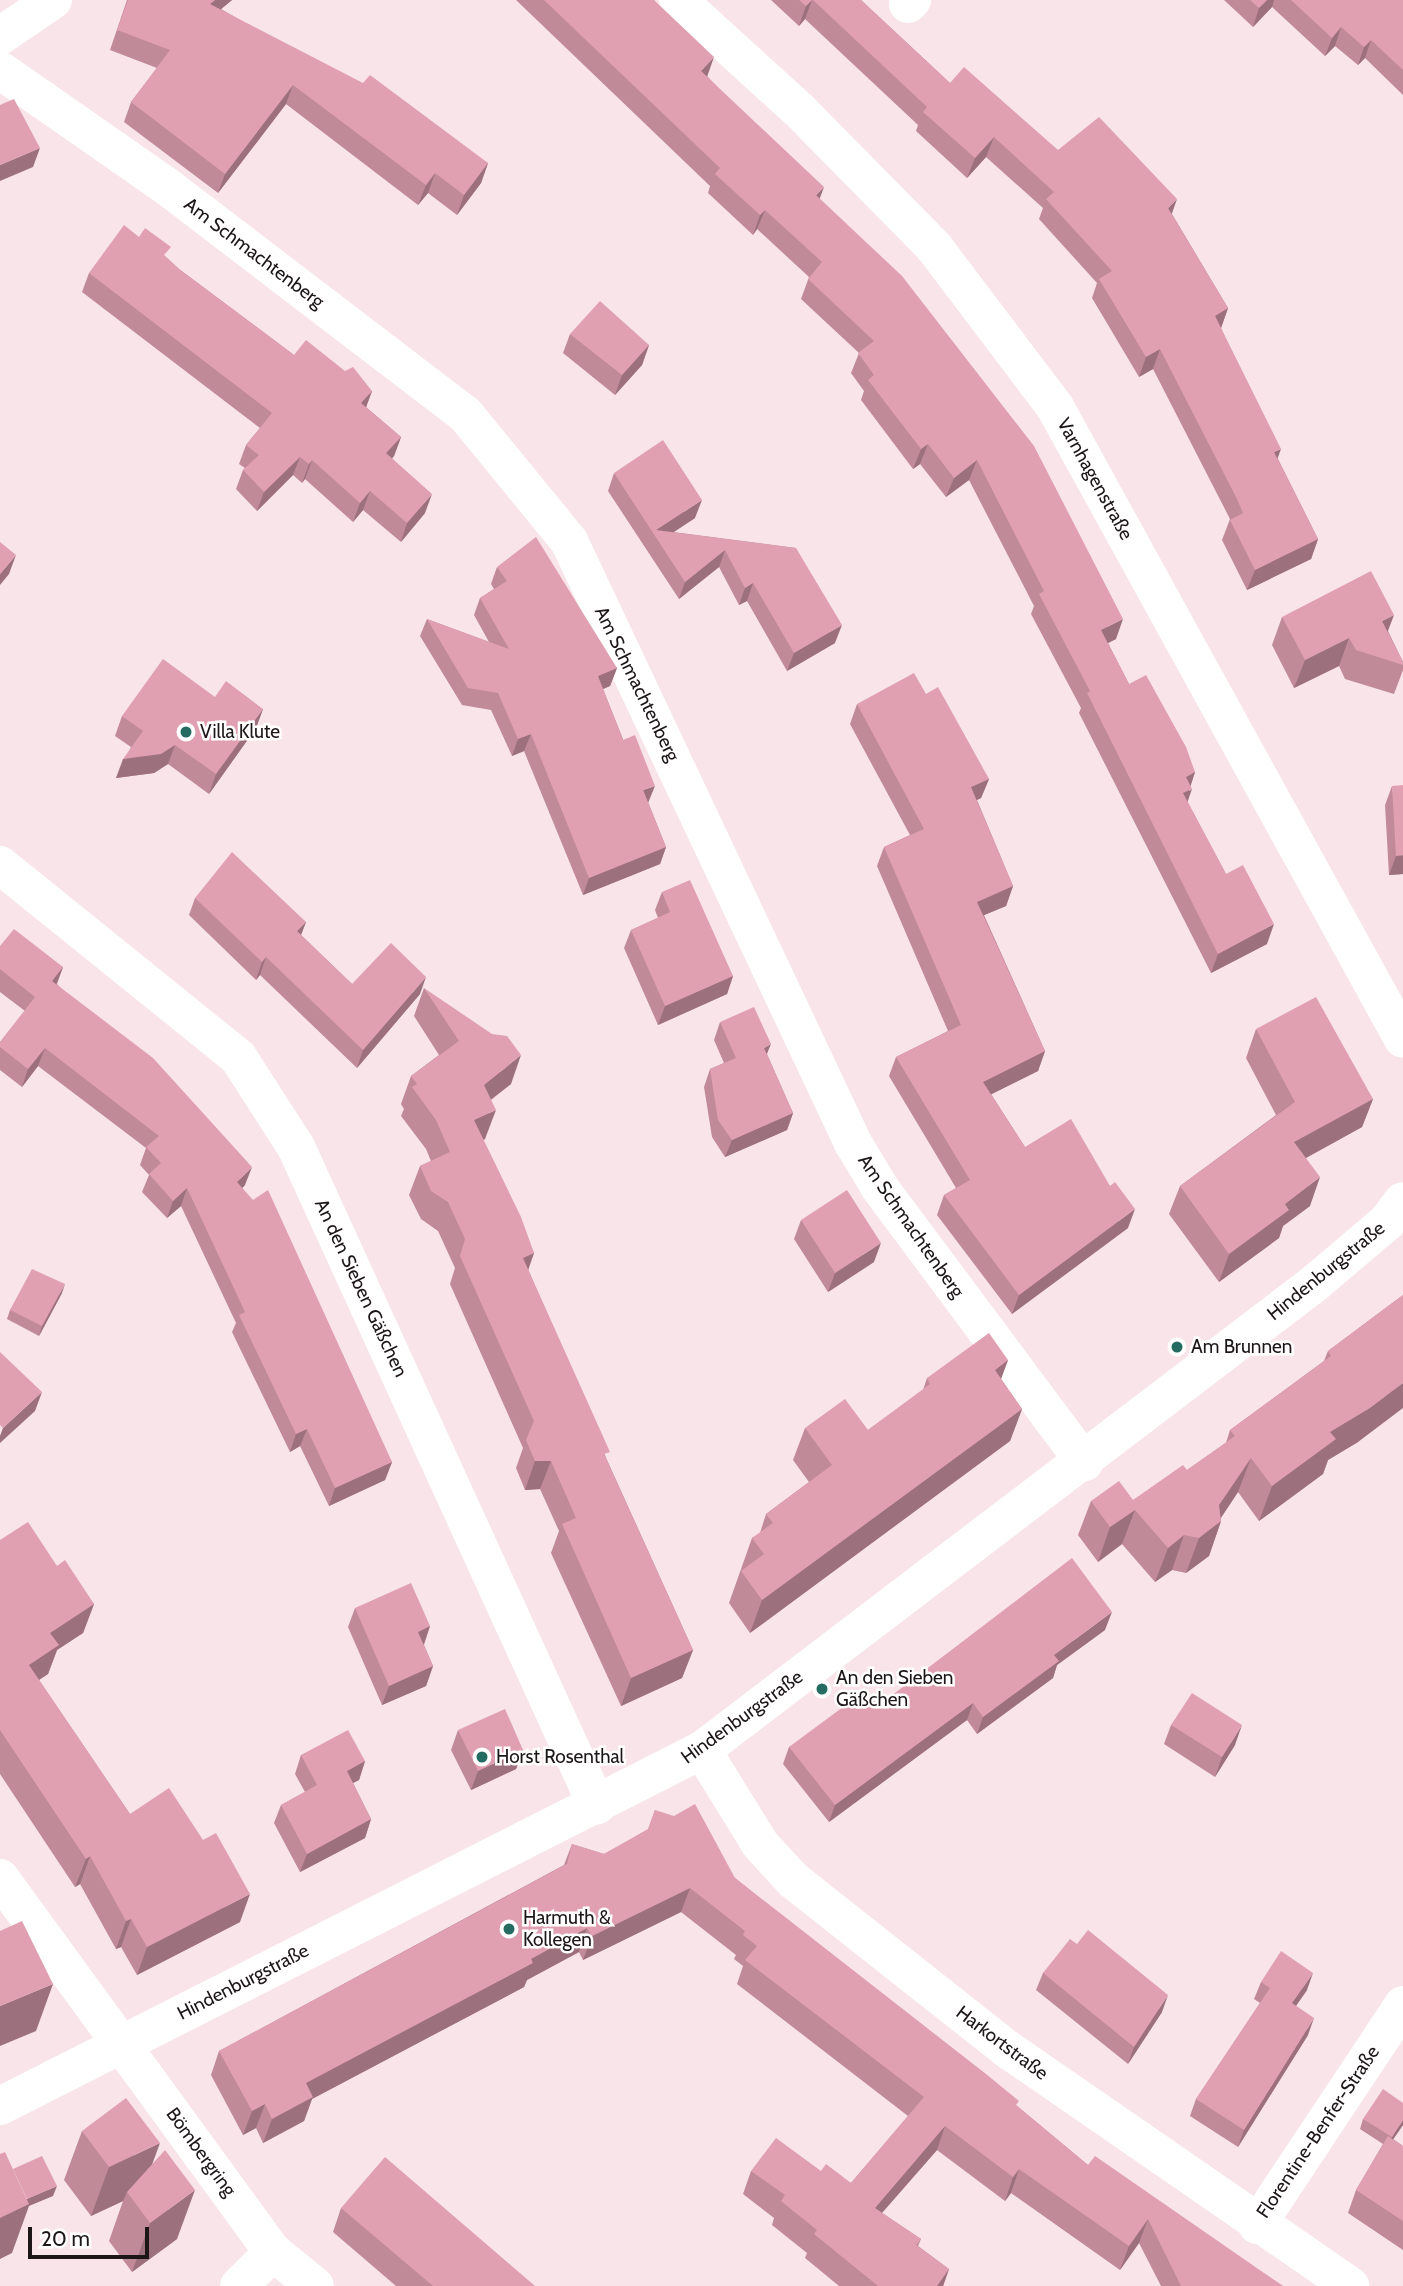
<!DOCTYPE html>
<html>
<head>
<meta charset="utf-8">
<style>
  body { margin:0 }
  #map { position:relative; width:1403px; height:2286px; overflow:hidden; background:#f8e4e9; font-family:Cabin,sans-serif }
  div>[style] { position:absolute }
  .street>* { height:38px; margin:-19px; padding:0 19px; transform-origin:19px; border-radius:19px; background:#fff }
  .wall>* { inset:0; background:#c18a99 }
  .shaded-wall>* { inset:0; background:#9d707d }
  .building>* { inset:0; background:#e0a0b2 }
  .dots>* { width:19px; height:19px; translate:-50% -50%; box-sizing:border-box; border:4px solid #fff; border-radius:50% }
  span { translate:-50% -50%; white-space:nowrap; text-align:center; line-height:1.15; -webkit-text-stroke:5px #fff; paint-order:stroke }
  .street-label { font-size:19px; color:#1d1618 }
  .poi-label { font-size:19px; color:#1d1618 }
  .left { translate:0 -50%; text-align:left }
  .scale { position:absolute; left:28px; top:2227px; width:121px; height:32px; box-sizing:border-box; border:4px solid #1d1618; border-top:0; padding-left:9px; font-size:21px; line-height:24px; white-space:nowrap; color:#1d1618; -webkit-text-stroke:5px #fff; paint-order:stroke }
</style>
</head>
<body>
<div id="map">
  <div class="street">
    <div style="left:678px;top:0;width:165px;rotate:42.3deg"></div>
    <div style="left:800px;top:111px;width:191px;rotate:45.4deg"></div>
    <div style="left:934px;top:247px;width:201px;rotate:52.9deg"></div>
    <div style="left:1055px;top:407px;width:721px;rotate:61.16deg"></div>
    <div style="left:908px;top:4px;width:6px;rotate:-45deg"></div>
    <div style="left:0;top:36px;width:64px;rotate:-34.2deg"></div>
    <div style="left:0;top:70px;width:206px;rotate:34.9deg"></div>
    <div style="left:169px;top:188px;width:372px;rotate:37.4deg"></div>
    <div style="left:465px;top:414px;width:164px;rotate:50.7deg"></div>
    <div style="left:569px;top:541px;width:666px;rotate:64.74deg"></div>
    <div style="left:853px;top:1143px;width:52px;rotate:59deg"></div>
    <div style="left:880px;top:1188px;width:342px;rotate:53.3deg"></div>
    <div style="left:0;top:865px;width:306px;rotate:38.9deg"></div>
    <div style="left:238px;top:1057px;width:107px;rotate:57.2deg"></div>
    <div style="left:296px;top:1147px;width:724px;rotate:65.45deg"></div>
    <div style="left:702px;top:1750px;width:110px;rotate:58.3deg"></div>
    <div style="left:760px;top:1844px;width:49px;rotate:47.5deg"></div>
    <div style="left:793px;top:1880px;width:273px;rotate:38.3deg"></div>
    <div style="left:1007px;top:2049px;width:417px;rotate:34.6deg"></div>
    <div style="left:0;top:1878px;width:463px;rotate:53.9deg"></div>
    <div style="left:273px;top:2252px;width:54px;rotate:39deg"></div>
    <div style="left:0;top:2106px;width:787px;rotate:-26.89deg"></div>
    <div style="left:702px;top:1750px;width:771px;rotate:-37.3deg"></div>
    <div style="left:1315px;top:1283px;width:94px;rotate:-40.3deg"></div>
    <div style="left:1387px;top:1222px;width:26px;rotate:-53deg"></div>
    <div style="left:1257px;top:2225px;width:264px;rotate:-56.4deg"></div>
    <div style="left:239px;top:2286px;width:48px;rotate:-45deg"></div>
  </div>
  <div class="wall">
    <div style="clip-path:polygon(127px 0,232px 0,221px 9px,488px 163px,481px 183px,457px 215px,428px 193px,418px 205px,286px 104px,218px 193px,124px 122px,131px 102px,157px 68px,110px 50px)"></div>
    <div style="clip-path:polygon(516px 0,654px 0,707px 76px,819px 198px,1116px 639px,1108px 643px,1129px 684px,1195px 772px,1190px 786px,1187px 801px,1226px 874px,1267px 944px,1211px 973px,1079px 713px,1081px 708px,1031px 614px,1034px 606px,969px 480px,946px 497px,920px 464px,913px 469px,861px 400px,864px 391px,851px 373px,859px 353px,801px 299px,809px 277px,757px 229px,753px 235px,708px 193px,710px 186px)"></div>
    <div style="clip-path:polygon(771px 0,861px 0,950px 83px,1058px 150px,1172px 214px,1228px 308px,1221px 328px,1278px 459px,1318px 539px,1311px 559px,1247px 590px,1222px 540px,1230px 519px,1153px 369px,1139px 377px,1092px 298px,1097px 283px,1039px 219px,1043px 208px,986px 157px,967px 178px,916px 131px,918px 125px,805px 19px,799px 26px)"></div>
    <div style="clip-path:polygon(1224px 0,1403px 0,1403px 95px,1365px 58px,1358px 65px,1335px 46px,1325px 56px,1272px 7px,1253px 27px)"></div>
    <div style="clip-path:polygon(167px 258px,179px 269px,294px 355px,372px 391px,366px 407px,401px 437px,394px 456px,392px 458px,425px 513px,401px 542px,363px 510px,353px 522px,305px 479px,302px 483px,293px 475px,257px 511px,236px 489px,243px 470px,245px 468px,239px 464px,246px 445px,260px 428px,82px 292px,89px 273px)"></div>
    <div style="clip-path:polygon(570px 334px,649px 345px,642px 365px,615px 395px,563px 353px)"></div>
    <div style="clip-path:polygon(614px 473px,695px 518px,673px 532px,796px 548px,835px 643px,787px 671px,747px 601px,739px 605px,719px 567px,679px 599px,608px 491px)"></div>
    <div style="clip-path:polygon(497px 567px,617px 668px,610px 686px,603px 689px,666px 847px,660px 864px,583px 895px,524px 751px,512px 756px,491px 710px,462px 705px,420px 636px,427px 619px,489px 642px,474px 615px,480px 598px,494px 589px,491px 584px)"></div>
    <div style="clip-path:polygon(1282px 617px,1388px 631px,1403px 662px,1403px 670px,1394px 694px,1345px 679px,1339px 666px,1294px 688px,1272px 645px)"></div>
    <div style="clip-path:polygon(926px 694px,989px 779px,981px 798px,977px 800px,1013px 886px,1006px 906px,984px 915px,1045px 1051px,1038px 1071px,991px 1094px,1025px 1147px,1128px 1228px,1012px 1314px,937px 1215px,944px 1195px,956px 1188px,889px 1076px,896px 1057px,948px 1031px,877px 866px,884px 847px,910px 835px,850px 724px,857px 704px)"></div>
    <div style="clip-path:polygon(215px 697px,263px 709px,256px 728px,209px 794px,168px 764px,154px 773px,116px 778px,131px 747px,115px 736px,122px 716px)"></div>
    <div style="clip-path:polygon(1392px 786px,1403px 874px,1389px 875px,1385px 805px)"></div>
    <div style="clip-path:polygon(662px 892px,733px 976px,727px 994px,658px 1025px,624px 948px,631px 930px,658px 918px,655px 910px)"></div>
    <div style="clip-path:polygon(195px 898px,306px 922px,301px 935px,352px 984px,420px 994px,357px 1068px,260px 975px,256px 980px,189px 915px)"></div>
    <div style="clip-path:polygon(0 946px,63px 967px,57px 984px,245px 1185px,242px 1188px,392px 1462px,385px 1480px,329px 1506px,300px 1446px,290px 1452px,232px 1332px,236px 1323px,181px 1206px,167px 1218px,142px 1192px,149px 1175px,140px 1165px,146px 1148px,38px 1066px,22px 1087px,0 1070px,0 1042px,25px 1011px,0 992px)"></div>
    <div style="clip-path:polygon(424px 988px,511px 1084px,491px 1100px,485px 1139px,483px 1140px,534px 1253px,528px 1269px,607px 1460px,693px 1650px,682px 1678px,621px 1706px,551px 1553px,559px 1531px,540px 1489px,525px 1490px,516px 1468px,523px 1448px,450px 1284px,455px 1268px,438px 1231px,421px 1219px,409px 1195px,420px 1166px,431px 1161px,426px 1149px,401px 1116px,404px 1109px,401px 1104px,411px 1076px,439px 1055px,414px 1016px)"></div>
    <div style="clip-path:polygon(720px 1022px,767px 1054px,793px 1113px,787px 1130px,725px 1157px,712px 1137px,704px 1087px,710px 1069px,724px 1063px,714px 1040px)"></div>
    <div style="clip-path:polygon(1256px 1029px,1373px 1099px,1362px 1127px,1306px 1158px,1310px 1206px,1283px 1226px,1279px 1238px,1219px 1282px,1169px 1214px,1180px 1186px,1276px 1115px,1246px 1058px)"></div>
    <div style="clip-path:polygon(801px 1220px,874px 1262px,828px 1292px,794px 1239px)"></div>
    <div style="clip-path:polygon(62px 1293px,39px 1336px,7px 1319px,10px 1310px)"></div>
    <div style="clip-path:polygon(1403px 1295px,1358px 1442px,1328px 1460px,1323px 1474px,1259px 1521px,1238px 1492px,1221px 1518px,1221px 1521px,1209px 1556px,1186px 1573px,1172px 1570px,1155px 1582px,1122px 1544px,1098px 1562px,1078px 1535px,1091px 1501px,1133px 1500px,1187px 1470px,1226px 1443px,1230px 1430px,1324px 1361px,1328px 1351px)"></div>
    <div style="clip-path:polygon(1008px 1360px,1001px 1379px,1022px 1409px,1010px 1441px,750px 1633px,729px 1603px,752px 1538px,760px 1533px,766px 1514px,809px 1482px,793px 1460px,805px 1428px,868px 1430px,923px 1390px,927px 1378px)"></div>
    <div style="clip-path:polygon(0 1540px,57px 1566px,94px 1604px,83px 1633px,57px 1650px,48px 1674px,39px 1680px,130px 1814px,240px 1922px,137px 1975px,121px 1947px,116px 1949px,80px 1884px,75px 1887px,0 1774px)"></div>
    <div style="clip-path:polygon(355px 1608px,430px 1626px,424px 1645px,433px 1666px,426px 1686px,382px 1705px,348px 1627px)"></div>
    <div style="clip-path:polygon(1105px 1630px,1057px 1665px,1053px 1678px,977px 1734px,967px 1720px,829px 1822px,783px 1764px,789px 1747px,878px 1706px)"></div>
    <div style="clip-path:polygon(1171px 1725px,1235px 1745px,1215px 1777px,1164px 1744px)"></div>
    <div style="clip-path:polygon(458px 1730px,523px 1750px,516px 1769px,471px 1790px,451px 1750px)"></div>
    <div style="clip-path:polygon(301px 1755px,365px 1761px,359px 1780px,353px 1783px,371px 1819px,365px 1838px,300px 1872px,274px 1823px,281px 1805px,305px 1792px,295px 1774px)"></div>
    <div style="clip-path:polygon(655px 1810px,735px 1878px,1017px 2106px,1088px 2165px,1283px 2286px,1161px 2286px,1139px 2243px,1120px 2270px,1011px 2193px,1005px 2201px,937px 2150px,882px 2213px,921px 2239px,918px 2246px,949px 2269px,943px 2286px,839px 2286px,805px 2258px,807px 2253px,772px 2225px,774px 2218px,743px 2194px,751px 2171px,821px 2171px,851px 2183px,908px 2116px,737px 1984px,743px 1966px,734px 1959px,736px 1955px,681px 1912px,583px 1960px,579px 1952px,527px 1980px,524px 1987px,312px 2099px,304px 2121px,263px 2143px,256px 2128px,243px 2135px,211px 2075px,219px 2051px,564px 1865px,572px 1844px,604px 1854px,648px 1830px)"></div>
    <div style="clip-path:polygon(1077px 1944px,1162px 2012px,1128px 2064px,1036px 1990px,1043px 1973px)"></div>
    <div style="clip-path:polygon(1261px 1982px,1307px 1990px,1296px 2006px,1308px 2035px,1238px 2147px,1190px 2116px,1196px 2099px,1260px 2003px,1254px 1999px)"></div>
    <div style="clip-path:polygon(1363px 2119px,1403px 2125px,1393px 2139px,1403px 2146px,1403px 2250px,1348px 2213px,1356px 2190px,1383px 2144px,1360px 2129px)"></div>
    <div style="clip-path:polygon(82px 2131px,153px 2164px,177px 2239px,132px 2272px,109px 2241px,123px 2201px,91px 2216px,64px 2180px)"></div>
    <div style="clip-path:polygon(341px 2208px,535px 2286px,396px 2286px,333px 2232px)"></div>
  </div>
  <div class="shaded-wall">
    <div style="clip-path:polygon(215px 0,232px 0,203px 24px,210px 4px)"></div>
    <div style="clip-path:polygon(812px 0,805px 19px,799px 26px,806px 6px)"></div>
    <div style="clip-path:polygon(1267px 0,1274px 0,1272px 7px,1253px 27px,1259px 8px)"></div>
    <div style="clip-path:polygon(1341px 27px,1335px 46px,1325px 56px,1332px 38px)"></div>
    <div style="clip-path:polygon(1371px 40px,1365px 58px,1358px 65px,1364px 47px)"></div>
    <div style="clip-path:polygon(714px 57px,707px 77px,701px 71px)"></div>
    <div style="clip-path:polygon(293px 85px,286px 104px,218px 193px,225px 174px)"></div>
    <div style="clip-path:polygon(994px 137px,986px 157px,967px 178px,975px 158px)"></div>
    <div style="clip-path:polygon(40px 148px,33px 167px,0 181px,0 165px)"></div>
    <div style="clip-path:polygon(488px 163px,481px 183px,457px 215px,464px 195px)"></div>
    <div style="clip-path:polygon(435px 173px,428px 193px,418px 205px,426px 185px)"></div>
    <div style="clip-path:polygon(824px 187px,817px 206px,816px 195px)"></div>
    <div style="clip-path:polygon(1177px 199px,1170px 219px,1168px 208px)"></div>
    <div style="clip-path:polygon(765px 210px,757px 229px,753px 235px,760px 215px)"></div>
    <div style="clip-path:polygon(1228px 308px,1221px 328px,1215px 316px)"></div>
    <div style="clip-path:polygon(649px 345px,642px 365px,615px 395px,622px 375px)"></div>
    <div style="clip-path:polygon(1160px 349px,1153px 369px,1139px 377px,1146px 357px)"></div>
    <div style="clip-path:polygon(372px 391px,365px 410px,361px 403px)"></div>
    <div style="clip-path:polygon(401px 437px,394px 456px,380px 472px,386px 453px)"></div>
    <div style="clip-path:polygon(928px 444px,920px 464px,913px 469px,921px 449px)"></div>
    <div style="clip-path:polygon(1281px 449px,1274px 468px,1274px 452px)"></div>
    <div style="clip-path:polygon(300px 457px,293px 475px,257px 511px,264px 492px)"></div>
    <div style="clip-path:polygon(312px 460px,305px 479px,302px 483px,309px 464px)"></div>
    <div style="clip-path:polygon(977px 460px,969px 480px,946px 497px,954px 478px)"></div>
    <div style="clip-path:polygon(370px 491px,363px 510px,353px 522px,360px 503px)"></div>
    <div style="clip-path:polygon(432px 494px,425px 513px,401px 542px,407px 523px)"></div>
    <div style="clip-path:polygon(702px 500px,695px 518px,659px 542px,656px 530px)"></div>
    <div style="clip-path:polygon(1318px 539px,1311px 559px,1247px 590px,1255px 570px)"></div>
    <div style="clip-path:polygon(725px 550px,719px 567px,679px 599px,685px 582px)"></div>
    <div style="clip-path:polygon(16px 555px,9px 574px,0 585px,0 574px)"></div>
    <div style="clip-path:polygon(753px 583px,747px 601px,739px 605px,745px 588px)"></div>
    <div style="clip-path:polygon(1394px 615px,1383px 644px,1382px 621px)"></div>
    <div style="clip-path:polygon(1123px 619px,1116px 639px,1094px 650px,1101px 630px)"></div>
    <div style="clip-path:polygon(842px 625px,835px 643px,787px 671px,794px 653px)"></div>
    <div style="clip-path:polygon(1349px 638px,1339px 666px,1294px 688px,1305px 660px)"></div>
    <div style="clip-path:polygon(617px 668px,610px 686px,591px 694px,598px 676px)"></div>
    <div style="clip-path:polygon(263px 709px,256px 728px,209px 794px,216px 774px)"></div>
    <div style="clip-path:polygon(531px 734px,524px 751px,512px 756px,518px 739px)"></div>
    <div style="clip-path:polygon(175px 745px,168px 764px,154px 773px,116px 778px,123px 759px)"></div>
    <div style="clip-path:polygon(1195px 772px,1189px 791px,1192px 789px,1185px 809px,1176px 813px,1186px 777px)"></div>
    <div style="clip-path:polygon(989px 779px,981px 798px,964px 806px,971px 787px)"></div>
    <div style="clip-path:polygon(655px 786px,648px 803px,643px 790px)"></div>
    <div style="clip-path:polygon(666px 847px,660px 864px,583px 895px,589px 878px)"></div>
    <div style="clip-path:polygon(1403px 855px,1403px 874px,1389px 875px,1396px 856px)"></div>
    <div style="clip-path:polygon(1013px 886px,1006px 906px,970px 921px,977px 902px)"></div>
    <div style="clip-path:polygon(306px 922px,299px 940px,297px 931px)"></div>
    <div style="clip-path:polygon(1274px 924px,1267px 944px,1211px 973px,1218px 954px)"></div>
    <div style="clip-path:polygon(266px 957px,260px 975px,256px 980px,262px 962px)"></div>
    <div style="clip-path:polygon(63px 967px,56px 985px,52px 981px)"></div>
    <div style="clip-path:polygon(733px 976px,727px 994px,658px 1025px,665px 1006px)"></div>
    <div style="clip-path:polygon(426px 977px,420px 994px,357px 1068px,363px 1050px)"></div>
    <div style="clip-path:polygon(771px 1044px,764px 1061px,764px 1048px)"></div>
    <div style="clip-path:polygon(45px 1048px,38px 1066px,22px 1087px,28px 1069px)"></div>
    <div style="clip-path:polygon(1045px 1051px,1038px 1071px,976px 1102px,983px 1082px)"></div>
    <div style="clip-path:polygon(521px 1055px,511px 1084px,473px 1113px,484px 1085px)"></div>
    <div style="clip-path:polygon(1373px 1099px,1362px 1127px,1284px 1170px,1294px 1142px)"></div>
    <div style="clip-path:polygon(496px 1110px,485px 1139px,463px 1149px,474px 1120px)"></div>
    <div style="clip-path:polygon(793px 1113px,787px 1130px,725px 1157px,732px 1140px)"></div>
    <div style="clip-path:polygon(252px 1167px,245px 1185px,231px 1200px,237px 1182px)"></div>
    <div style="clip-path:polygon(1320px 1177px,1310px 1206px,1283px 1226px,1279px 1238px,1219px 1282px,1229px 1254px,1285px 1204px)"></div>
    <div style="clip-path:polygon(187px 1188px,181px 1206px,167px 1218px,173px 1201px)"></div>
    <div style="clip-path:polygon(1135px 1209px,1128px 1228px,1012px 1314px,1019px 1295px)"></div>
    <div style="clip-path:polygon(881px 1243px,874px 1262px,828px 1292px,835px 1273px)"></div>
    <div style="clip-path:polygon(534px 1253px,524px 1282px,523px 1258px)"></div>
    <div style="clip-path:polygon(65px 1284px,62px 1293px,39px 1336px,42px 1326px)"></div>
    <div style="clip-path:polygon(1008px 1360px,996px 1392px,995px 1370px)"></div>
    <div style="clip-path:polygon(1403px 1383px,1403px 1408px,1358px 1442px,1328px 1460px,1323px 1474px,1259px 1521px,1272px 1486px,1330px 1432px)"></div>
    <div style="clip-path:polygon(42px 1392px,35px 1411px,0 1443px,0 1436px,3px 1428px)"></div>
    <div style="clip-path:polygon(1022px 1409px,1010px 1441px,750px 1633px,762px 1600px)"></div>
    <div style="clip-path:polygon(307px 1429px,300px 1446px,290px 1452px,296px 1434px)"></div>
    <div style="clip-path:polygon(1251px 1458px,1238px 1492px,1216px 1525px,1221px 1521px,1209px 1556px,1186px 1573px,1199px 1538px,1219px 1505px)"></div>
    <div style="clip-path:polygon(535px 1461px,551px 1461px,540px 1489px,525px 1490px)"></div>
    <div style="clip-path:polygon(392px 1462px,385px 1480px,329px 1506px,335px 1488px)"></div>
    <div style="clip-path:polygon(1135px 1510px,1122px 1544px,1098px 1562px,1110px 1527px)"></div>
    <div style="clip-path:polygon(1184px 1535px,1172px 1570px,1155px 1582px,1168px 1548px)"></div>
    <div style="clip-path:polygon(94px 1604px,83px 1633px,57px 1650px,48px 1674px,19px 1693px,29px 1665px,50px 1633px)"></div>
    <div style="clip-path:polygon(1112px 1612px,1105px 1630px,1057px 1665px,1053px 1678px,977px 1734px,983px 1717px,1054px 1655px)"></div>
    <div style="clip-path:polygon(430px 1626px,423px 1646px,418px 1632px)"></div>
    <div style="clip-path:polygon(693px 1650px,682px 1678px,621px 1706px,631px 1678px)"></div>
    <div style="clip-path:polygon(433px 1666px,426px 1686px,382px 1705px,389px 1686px)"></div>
    <div style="clip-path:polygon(973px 1703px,967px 1720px,829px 1822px,835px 1805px)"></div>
    <div style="clip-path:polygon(1242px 1725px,1235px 1745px,1215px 1777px,1222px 1757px)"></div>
    <div style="clip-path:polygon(523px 1750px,516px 1769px,471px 1790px,478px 1771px)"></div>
    <div style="clip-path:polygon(365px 1761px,359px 1780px,341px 1789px,347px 1771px)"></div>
    <div style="clip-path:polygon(371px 1819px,365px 1838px,300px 1872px,307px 1854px)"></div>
    <div style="clip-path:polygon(90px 1856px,80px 1884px,75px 1887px,86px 1859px)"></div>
    <div style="clip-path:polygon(690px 1888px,681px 1912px,583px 1960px,592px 1936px)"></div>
    <div style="clip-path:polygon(250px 1894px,240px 1922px,137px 1975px,147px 1947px)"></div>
    <div style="clip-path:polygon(131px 1919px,121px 1947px,116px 1949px,126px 1921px)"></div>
    <div style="clip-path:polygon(587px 1928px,579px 1952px,527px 1980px,524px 1987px,312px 2099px,304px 2121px,263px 2143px,272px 2119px,306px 2083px)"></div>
    <div style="clip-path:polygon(1313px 1973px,1307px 1990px,1286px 2020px,1292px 2003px)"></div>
    <div style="clip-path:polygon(53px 1984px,36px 2031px,0 2046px,0 2006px)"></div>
    <div style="clip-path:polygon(1168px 1995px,1162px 2012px,1128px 2064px,1134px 2047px)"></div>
    <div style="clip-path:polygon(1314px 2018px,1308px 2035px,1238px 2147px,1244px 2130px)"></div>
    <div style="clip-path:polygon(265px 2104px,256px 2128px,243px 2135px,252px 2111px)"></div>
    <div style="clip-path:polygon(1403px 2120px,1403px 2125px,1388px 2147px,1392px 2137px)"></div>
    <div style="clip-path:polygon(945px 2126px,937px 2150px,866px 2231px,875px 2208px)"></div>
    <div style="clip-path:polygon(160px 2143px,142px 2192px,127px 2192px,123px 2201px,91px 2216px,109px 2167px)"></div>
    <div style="clip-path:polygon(1019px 2169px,1011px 2193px,1005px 2201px,1013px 2177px)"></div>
    <div style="clip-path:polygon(57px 2186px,53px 2196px,29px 2206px,12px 2253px,0 2259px,0 2218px,8px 2207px)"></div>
    <div style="clip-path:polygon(195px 2190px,177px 2239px,132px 2272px,150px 2223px)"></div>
    <div style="clip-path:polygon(1148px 2219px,1139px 2243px,1120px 2270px,1129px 2246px)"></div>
    <div style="clip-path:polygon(949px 2269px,943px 2286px,937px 2286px)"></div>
  </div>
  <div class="building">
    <div style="clip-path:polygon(128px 0,215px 0,210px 4px,363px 83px,370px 75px,488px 163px,464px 195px,435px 173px,426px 185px,293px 85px,225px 174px,131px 102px,170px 50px,117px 30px)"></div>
    <div style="clip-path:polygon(544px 0,654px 0,714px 57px,701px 71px,824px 187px,816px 195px,902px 276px,1034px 446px,1123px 619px,1101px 630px,1129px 684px,1146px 675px,1186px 747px,1195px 772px,1186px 777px,1192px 789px,1183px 793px,1226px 874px,1243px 865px,1274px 924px,1218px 954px,1087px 693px,1090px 691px,1039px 594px,1044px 591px,977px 460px,954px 478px,928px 444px,921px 449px,868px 380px,874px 375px,858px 353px,874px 341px,808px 279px,822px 262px,765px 210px,760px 215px,715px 174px,720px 168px)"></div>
    <div style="clip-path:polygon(799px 0,812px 0,806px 6px)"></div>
    <div style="clip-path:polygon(813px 0,861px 0,950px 83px,964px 67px,1058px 150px,1099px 117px,1177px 199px,1168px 208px,1228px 308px,1215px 316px,1281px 449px,1274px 452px,1318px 539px,1255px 570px,1230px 520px,1243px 513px,1237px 499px,1160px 349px,1146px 357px,1099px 279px,1112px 271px,1046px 199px,1054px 192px,994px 137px,975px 158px,923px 112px,927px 107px)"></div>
    <div style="clip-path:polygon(1250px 0,1267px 0,1259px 8px)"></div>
    <div style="clip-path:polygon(1291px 0,1403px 0,1403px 70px,1371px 40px,1364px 47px,1341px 27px,1332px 38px)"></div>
    <div style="clip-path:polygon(14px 99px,40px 148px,0 165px,0 105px)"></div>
    <div style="clip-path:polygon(124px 225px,139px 237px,145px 228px,171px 247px,164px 255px,179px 269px,294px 355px,306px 340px,345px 371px,353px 367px,372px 391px,361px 403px,401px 437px,386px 453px,432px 494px,407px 523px,370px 491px,360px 503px,312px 460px,309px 464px,300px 457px,264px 492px,243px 470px,259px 455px,246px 445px,272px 413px,89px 273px)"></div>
    <div style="clip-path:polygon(600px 301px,649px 345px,622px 375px,570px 334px)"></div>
    <div style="clip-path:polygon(663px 440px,702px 500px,656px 530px,796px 548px,842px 625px,794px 653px,753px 583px,745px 588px,725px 550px,685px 582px,614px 473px)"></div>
    <div style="clip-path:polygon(536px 537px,617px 668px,598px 676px,623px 740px,635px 735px,655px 786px,643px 790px,666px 847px,589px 878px,531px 734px,518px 739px,498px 693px,468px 688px,427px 619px,509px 649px,480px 598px,507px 581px,497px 567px)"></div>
    <div style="clip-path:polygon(0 542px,16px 555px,0 574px)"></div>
    <div style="clip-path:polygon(1371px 571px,1394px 615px,1382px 621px,1403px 662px,1403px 665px,1356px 650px,1349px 638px,1305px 660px,1282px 617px)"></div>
    <div style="clip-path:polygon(163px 659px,215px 697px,226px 681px,263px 709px,216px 774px,175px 745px,161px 754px,123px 759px,143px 731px,122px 716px)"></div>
    <div style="clip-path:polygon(914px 673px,926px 694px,938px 687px,989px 779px,971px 787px,1013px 886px,977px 902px,1045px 1051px,983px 1082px,1025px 1147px,1071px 1119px,1110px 1186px,1115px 1182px,1135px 1209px,1019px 1295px,944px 1195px,970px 1180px,896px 1057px,961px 1025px,884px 847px,924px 829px,857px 704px)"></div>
    <div style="clip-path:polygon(1403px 785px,1403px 855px,1396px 856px,1392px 786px)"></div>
    <div style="clip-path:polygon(232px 852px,306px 922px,297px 931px,352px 984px,391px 943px,426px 977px,363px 1050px,266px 957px,262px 962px,195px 898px)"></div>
    <div style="clip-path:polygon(690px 880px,733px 976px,665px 1006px,631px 930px,670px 912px,662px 892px)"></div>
    <div style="clip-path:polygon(14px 929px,63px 967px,52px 981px,153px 1058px,252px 1167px,237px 1182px,253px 1200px,268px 1190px,392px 1462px,335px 1488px,307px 1429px,296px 1434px,239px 1315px,245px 1312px,187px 1188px,173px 1201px,149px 1174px,161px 1163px,146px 1147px,159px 1136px,45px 1048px,28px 1069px,0 1047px,0 1042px,35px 997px,0 969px,0 946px)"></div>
    <div style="clip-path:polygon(424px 988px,492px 1034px,507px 1036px,521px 1055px,484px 1085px,496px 1110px,474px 1120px,521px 1217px,534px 1253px,523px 1258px,610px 1452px,604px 1454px,693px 1650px,631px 1678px,562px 1524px,576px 1518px,551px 1461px,535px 1461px,526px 1440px,534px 1421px,460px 1256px,465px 1239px,448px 1202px,431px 1191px,420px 1166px,450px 1152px,436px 1120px,412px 1087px,417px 1084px,411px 1076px,459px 1041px)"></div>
    <div style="clip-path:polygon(1316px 997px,1373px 1099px,1294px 1142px,1320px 1177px,1285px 1204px,1289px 1210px,1229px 1254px,1180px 1186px,1295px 1102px,1256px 1029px)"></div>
    <div style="clip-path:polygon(754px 1007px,771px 1044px,764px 1048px,793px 1113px,732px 1140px,718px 1120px,710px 1069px,736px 1058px,720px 1022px)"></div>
    <div style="clip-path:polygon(847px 1190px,881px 1243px,835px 1273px,801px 1220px)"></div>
    <div style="clip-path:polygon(32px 1269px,65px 1284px,42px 1326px,10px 1310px)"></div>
    <div style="clip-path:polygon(1403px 1295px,1403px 1383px,1370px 1408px,1330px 1432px,1336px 1439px,1272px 1486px,1251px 1458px,1219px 1505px,1221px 1521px,1199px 1538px,1184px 1535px,1168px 1548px,1135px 1510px,1110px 1527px,1091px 1501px,1119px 1481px,1133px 1500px,1183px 1465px,1187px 1470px,1235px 1436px,1230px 1430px,1331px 1356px,1328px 1351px)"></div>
    <div style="clip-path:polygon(989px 1333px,1008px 1360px,995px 1370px,1022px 1409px,762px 1600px,741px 1571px,764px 1554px,752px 1538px,773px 1523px,766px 1514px,832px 1465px,805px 1428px,845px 1399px,868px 1430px,930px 1384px,927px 1378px)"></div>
    <div style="clip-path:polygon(0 1352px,42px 1392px,3px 1428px,0 1425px)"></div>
    <div style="clip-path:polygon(28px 1522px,57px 1566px,65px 1560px,94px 1604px,50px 1633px,59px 1645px,29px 1665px,130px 1814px,169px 1788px,203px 1840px,216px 1833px,250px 1894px,147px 1947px,131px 1919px,126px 1921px,90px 1856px,86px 1859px,0 1730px,0 1540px)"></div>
    <div style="clip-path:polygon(1072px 1558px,1112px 1612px,1054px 1655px,1059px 1661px,983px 1717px,973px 1703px,835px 1805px,789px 1747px,866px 1690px,878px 1706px)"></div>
    <div style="clip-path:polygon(411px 1583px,430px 1626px,418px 1632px,433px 1666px,389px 1686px,355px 1608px)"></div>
    <div style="clip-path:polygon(1192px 1693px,1242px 1725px,1222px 1757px,1171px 1725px)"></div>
    <div style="clip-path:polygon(505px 1709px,523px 1750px,478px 1771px,458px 1730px)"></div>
    <div style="clip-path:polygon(348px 1730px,365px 1761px,347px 1771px,371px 1819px,307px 1854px,281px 1805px,317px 1785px,301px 1755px)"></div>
    <div style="clip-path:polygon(695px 1804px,735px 1878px,986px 2074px,1019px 2101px,1016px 2105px,1088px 2165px,1095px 2156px,1283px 2286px,1181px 2286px,1148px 2219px,1129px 2246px,1019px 2169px,1013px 2177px,945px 2126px,875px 2208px,921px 2239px,916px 2245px,949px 2269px,937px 2286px,878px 2286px,814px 2234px,817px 2230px,781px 2201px,785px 2195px,751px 2171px,776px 2138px,821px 2171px,826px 2164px,851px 2183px,924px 2097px,745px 1960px,757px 1946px,743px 1935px,745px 1931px,690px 1888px,592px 1936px,587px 1928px,531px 1959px,533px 1963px,306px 2083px,313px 2097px,272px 2119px,265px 2104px,252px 2111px,219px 2051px,567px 1864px,572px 1844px,604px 1854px,648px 1829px,655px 1810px,674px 1816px)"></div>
    <div style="clip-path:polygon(22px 1921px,53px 1984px,0 2006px,0 1931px)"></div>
    <div style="clip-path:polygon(1088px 1930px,1168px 1995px,1134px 2047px,1043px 1973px,1070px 1939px,1077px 1944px)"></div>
    <div style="clip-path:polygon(1281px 1951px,1313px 1973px,1292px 2003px,1314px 2018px,1244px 2130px,1196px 2099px,1270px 1988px,1261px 1982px)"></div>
    <div style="clip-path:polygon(1383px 2089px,1403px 2103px,1403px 2120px,1392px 2137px,1363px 2119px)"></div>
    <div style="clip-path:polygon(126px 2098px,160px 2143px,109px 2167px,82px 2131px)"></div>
    <div style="clip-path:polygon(1388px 2136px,1403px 2146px,1403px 2221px,1356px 2190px)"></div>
    <div style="clip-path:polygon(165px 2150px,195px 2190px,150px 2223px,127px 2192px)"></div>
    <div style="clip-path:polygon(5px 2152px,29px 2204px,0 2218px,0 2154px)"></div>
    <div style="clip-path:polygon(42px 2156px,57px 2186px,27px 2199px,13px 2169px)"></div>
    <div style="clip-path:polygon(385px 2157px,535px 2286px,433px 2286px,341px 2208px)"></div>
  </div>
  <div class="dots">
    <div style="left:186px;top:732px;background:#246c62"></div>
    <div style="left:1177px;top:1347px;background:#246c62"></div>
    <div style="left:822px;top:1689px;background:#246c62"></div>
    <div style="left:482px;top:1757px;background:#246c62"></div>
    <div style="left:509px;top:1929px;background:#246c62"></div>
  </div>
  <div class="street-label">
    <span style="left:254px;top:253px;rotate:37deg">Am Schmachtenberg</span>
    <span style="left:1095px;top:479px;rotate:61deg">Varnhagenstraße</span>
    <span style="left:637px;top:684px;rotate:64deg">Am Schmachtenberg</span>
    <span style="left:911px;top:1226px;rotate:55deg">Am Schmachtenberg</span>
    <span style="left:1326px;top:1271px;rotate:-39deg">Hindenburgstraße</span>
    <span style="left:361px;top:1288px;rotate:65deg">An den Sieben Gäßchen</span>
    <span style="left:742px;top:1717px;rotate:-36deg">Hindenburgstraße</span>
    <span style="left:243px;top:1982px;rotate:-27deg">Hindenburgstraße</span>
    <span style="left:1002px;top:2043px;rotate:37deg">Harkortstraße</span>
    <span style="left:1318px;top:2132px;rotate:-56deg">Florentine-Benfer-Straße</span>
    <span style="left:201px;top:2152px;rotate:54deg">Bömbergring</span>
  </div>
  <div class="poi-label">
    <span class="left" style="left:200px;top:732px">Villa Klute</span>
    <span class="left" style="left:1191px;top:1347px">Am Brunnen</span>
    <span class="left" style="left:836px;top:1689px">An den Sieben<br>Gäßchen</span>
    <span class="left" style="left:496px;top:1757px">Horst Rosenthal</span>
    <span class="left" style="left:523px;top:1929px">Harmuth &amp;<br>Kollegen</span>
  </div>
  <div class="scale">20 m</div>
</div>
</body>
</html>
